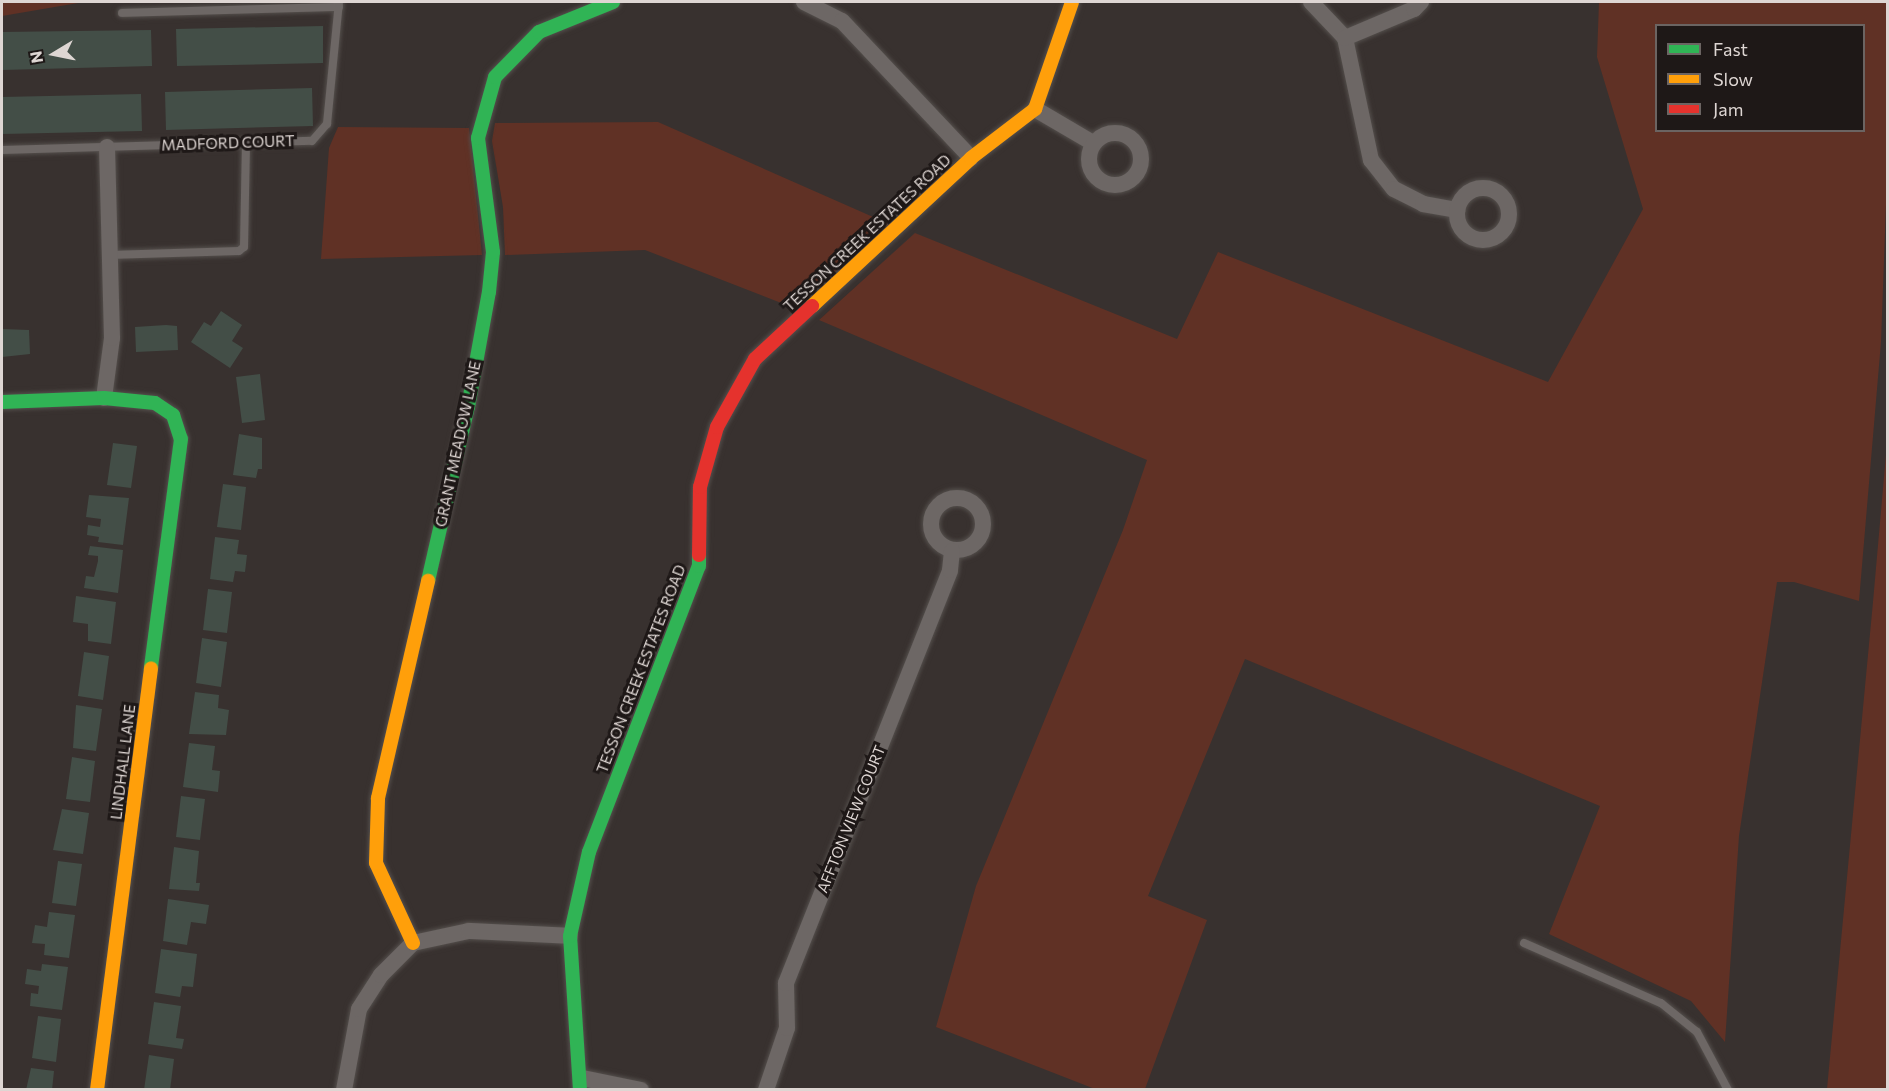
<!DOCTYPE html>
<html>
<head>
<meta charset="utf-8">
<style>
  body { margin:0 }
  #map { position:relative; width:1889px; height:1091px; overflow:hidden; background:#38312f; font-family:Commissioner,sans-serif }
  div>[style] { position:absolute }
  .green>* { inset:0; background:#603125 }
  .building>* { inset:0; background:#434e47 }
  .roads { filter:drop-shadow(0 0 2px #544f4c) drop-shadow(0 0 2px #544f4c) }
  .lane>* { height:8px; margin:-4px; padding:0 4px; transform-origin:4px; border-radius:4px; background:#6d6765 }
  .street>* { height:16px; margin:-8px; padding:0 8px; transform-origin:8px; border-radius:8px; background:#6d6765 }
  .street>.ring { margin:-8px; padding:0; box-sizing:content-box; background:none; border:16px solid #6d6765; border-radius:50% }
  .fast>* { height:14px; margin:-7px; padding:0 7px; transform-origin:7px; border-radius:7px; background:#30b455 }
  .slow>* { height:14px; margin:-7px; padding:0 7px; transform-origin:7px; border-radius:7px; background:#ff9f0a }
  .jam>* { height:14px; margin:-7px; padding:0 7px; transform-origin:7px; border-radius:7px; background:#e5322d }
  span { translate:-50% -50%; white-space:nowrap; text-align:center; line-height:1.15; -webkit-text-stroke:6px #1e1817; paint-order:stroke }
  .street-label { font-size:15px; color:#ded6d3 }
  .frame { position:absolute; inset:0; border:3px solid #ded6d3; pointer-events:none }
  .legend { position:absolute; left:1655px; top:24px; width:210px; height:108px; box-sizing:border-box; background:#1e1817; border:2px solid #6b6462; margin:0; padding:8px 10px; list-style:none; font-size:18px; color:#ded6d3 }
  .legend li { display:flex; align-items:center; gap:12px; height:30px }
  .legend b { width:30px; border:2px solid #6b6462 }
  .north { position:absolute; left:24px; top:24px; width:60px; height:60px; -webkit-text-stroke:4px #1e1817; paint-order:stroke; rotate:260deg; font-size:16px; font-weight:700; line-height:24px; text-align:center; color:#ded6d3 }
  .north::after { content:''; display:block; margin:auto; width:21px; height:27px; background:#ded6d3; clip-path:polygon(50% 0,100% 100%,50% 72%,0 100%) }
</style>
</head>
<body>
<div id="map">
  <div class="green">
    <div style="clip-path:polygon(2px 2px,84px 2px,2px 16px)"></div>
    <div style="clip-path:polygon(evenodd,1599px 2px,1887px 2px,1887px 177px,1881px 342px,1859px 601px,1794px 582px,1777px 582px,1739px 836px,1725px 1042px,1691px 1001px,1549px 934px,1600px 806px,1245px 659px,1148px 896px,1207px 920px,1145px 1089px,1095px 1089px,936px 1027px,976px 886px,1123px 530px,1147px 460px,819px 320px,915px 233px,1177px 339px,1218px 252px,1548px 382px,1643px 209px,1597px 57px,1599px 2px,1656px 26px,1864px 26px,1864px 130px,1656px 130px,1656px 26px)"></div>
    <div style="clip-path:polygon(658px 122px,889px 224px,794px 308px,645px 250px,505px 255px,503px 207px,492px 141px,495px 123px)"></div>
    <div style="clip-path:polygon(338px 127px,469px 128px,482px 255px,321px 259px,329px 148px)"></div>
    <div style="clip-path:polygon(1887px 443px,1887px 1089px,1827px 1089px,1873px 602px)"></div>
  </div>
  <div class="building">
    <div style="clip-path:polygon(323px 26px,323px 63px,177px 66px,176px 29px)"></div>
    <div style="clip-path:polygon(151px 30px,152px 66px,2px 70px,2px 32px)"></div>
    <div style="clip-path:polygon(312px 88px,313px 126px,166px 130px,165px 92px)"></div>
    <div style="clip-path:polygon(141px 94px,142px 131px,2px 134px,2px 97px)"></div>
    <div style="clip-path:polygon(221px 311px,242px 325px,232px 341px,243px 348px,230px 368px,191px 342px,204px 322px,211px 326px)"></div>
    <div style="clip-path:polygon(166px 325px,177px 326px,178px 350px,136px 352px,135px 327px)"></div>
    <div style="clip-path:polygon(2px 329px,29px 330px,30px 354px,2px 357px)"></div>
    <div style="clip-path:polygon(260px 374px,265px 420px,242px 423px,236px 377px)"></div>
    <div style="clip-path:polygon(239px 434px,262px 438px,262px 469px,258px 469px,256px 478px,233px 475px)"></div>
    <div style="clip-path:polygon(113px 443px,137px 446px,131px 488px,107px 485px)"></div>
    <div style="clip-path:polygon(223px 484px,246px 487px,241px 530px,217px 527px)"></div>
    <div style="clip-path:polygon(89px 495px,129px 498px,123px 545px,98px 542px,99px 537px,87px 535px,88px 525px,100px 527px,101px 519px,86px 517px)"></div>
    <div style="clip-path:polygon(215px 537px,239px 540px,237px 554px,247px 555px,245px 572px,235px 571px,233px 582px,210px 579px)"></div>
    <div style="clip-path:polygon(90px 546px,123px 550px,118px 593px,84px 588px,86px 576px,94px 577px,98px 561px,98px 556px,88px 555px)"></div>
    <div style="clip-path:polygon(208px 589px,232px 592px,227px 633px,203px 630px)"></div>
    <div style="clip-path:polygon(76px 596px,116px 602px,111px 644px,88px 641px,88px 624px,73px 622px)"></div>
    <div style="clip-path:polygon(202px 638px,227px 642px,221px 687px,196px 683px)"></div>
    <div style="clip-path:polygon(84px 652px,109px 656px,103px 700px,78px 696px)"></div>
    <div style="clip-path:polygon(195px 692px,219px 695px,218px 708px,229px 710px,226px 735px,189px 734px)"></div>
    <div style="clip-path:polygon(76px 705px,102px 709px,96px 751px,73px 748px)"></div>
    <div style="clip-path:polygon(189px 743px,215px 746px,212px 770px,220px 771px,218px 792px,183px 787px)"></div>
    <div style="clip-path:polygon(72px 757px,95px 761px,90px 802px,66px 799px)"></div>
    <div style="clip-path:polygon(181px 796px,205px 799px,200px 840px,176px 837px)"></div>
    <div style="clip-path:polygon(62px 809px,89px 813px,83px 854px,53px 850px)"></div>
    <div style="clip-path:polygon(174px 847px,199px 851px,196px 883px,200px 883px,199px 891px,169px 889px)"></div>
    <div style="clip-path:polygon(58px 861px,82px 864px,76px 906px,52px 903px)"></div>
    <div style="clip-path:polygon(168px 899px,209px 905px,206px 924px,191px 922px,187px 945px,163px 941px)"></div>
    <div style="clip-path:polygon(49px 912px,75px 915px,69px 958px,44px 955px,45px 944px,32px 943px,35px 925px,47px 927px)"></div>
    <div style="clip-path:polygon(161px 949px,197px 954px,193px 987px,182px 986px,180px 997px,155px 993px)"></div>
    <div style="clip-path:polygon(42px 964px,68px 967px,62px 1010px,30px 1006px,31px 993px,38px 994px,39px 986px,25px 984px,27px 969px,41px 971px)"></div>
    <div style="clip-path:polygon(154px 1002px,181px 1006px,176px 1038px,184px 1039px,182px 1049px,148px 1044px)"></div>
    <div style="clip-path:polygon(38px 1016px,61px 1019px,56px 1062px,32px 1058px)"></div>
    <div style="clip-path:polygon(149px 1055px,174px 1059px,170px 1090px,144px 1090px)"></div>
    <div style="clip-path:polygon(31px 1068px,54px 1071px,52px 1090px,26px 1090px)"></div>
  </div>
  <div class="roads">
    <div class="lane">
      <div style="left:122px;top:13px;width:217px;rotate:-1.6deg"></div>
      <div style="left:2px;top:150px;width:310px;rotate:-1.7deg"></div>
      <div style="left:312px;top:141px;width:23px;rotate:-49deg"></div>
      <div style="left:327px;top:124px;width:123px;rotate:-84.4deg"></div>
      <div style="left:109px;top:255px;width:130px;rotate:-1.8deg"></div>
      <div style="left:239px;top:251px;width:6px;rotate:-39deg"></div>
      <div style="left:244px;top:247px;width:104px;rotate:-88.9deg"></div>
      <div style="left:1524px;top:943px;width:150px;rotate:23.7deg"></div>
      <div style="left:1661px;top:1003px;width:46px;rotate:38.9deg"></div>
      <div style="left:1697px;top:1032px;width:66px;rotate:61.9deg"></div>
    </div>
    <div class="street">
      <div style="left:804px;top:2px;width:42px;rotate:26.6deg"></div>
      <div style="left:842px;top:21px;width:188px;rotate:46.7deg"></div>
      <div style="left:1311px;top:2px;width:50px;rotate:46.6deg"></div>
      <div style="left:1345px;top:38px;width:125px;rotate:78deg"></div>
      <div style="left:1371px;top:160px;width:37px;rotate:52deg"></div>
      <div style="left:1394px;top:189px;width:33px;rotate:27deg"></div>
      <div style="left:1423px;top:204px;width:35px;rotate:10deg"></div>
      <div style="left:1345px;top:38px;width:75px;rotate:-22.8deg"></div>
      <div style="left:1414px;top:9px;width:10px;rotate:-45deg"></div>
      <div style="left:1035px;top:109px;width:67px;rotate:30.4deg"></div>
      <div class="ring" style="left:1089px;top:133px;width:36px;height:36px"></div>
      <div class="ring" style="left:1457px;top:188px;width:36px;height:36px"></div>
      <div style="left:104px;top:398px;width:61px;rotate:-82.4deg"></div>
      <div style="left:112px;top:338px;width:191px;rotate:-91.5deg"></div>
      <div class="ring" style="left:931px;top:498px;width:36px;height:36px"></div>
      <div style="left:582px;top:1078px;width:60px;rotate:11.5deg"></div>
      <div style="left:344px;top:1090px;width:82px;rotate:-79.5deg"></div>
      <div style="left:359px;top:1009px;width:40px;rotate:-57.1deg"></div>
      <div style="left:381px;top:975px;width:45px;rotate:-45deg"></div>
      <div style="left:413px;top:943px;width:57px;rotate:-12.1deg"></div>
      <div style="left:469px;top:931px;width:101px;rotate:2.8deg"></div>
      <div style="left:766px;top:1090px;width:65px;rotate:-71.3deg"></div>
      <div style="left:787px;top:1028px;width:45px;rotate:-91.3deg"></div>
      <div style="left:786px;top:983px;width:444px;rotate:-68.3deg"></div>
      <div style="left:950px;top:570px;width:19px;rotate:-84deg"></div>
    </div>
    <div class="fast">
      <div style="left:2px;top:402px;width:102px;rotate:-2.2deg"></div>
      <div style="left:104px;top:398px;width:51px;rotate:5.6deg"></div>
      <div style="left:155px;top:403px;width:22px;rotate:34deg"></div>
      <div style="left:173px;top:415px;width:25px;rotate:72deg"></div>
      <div style="left:181px;top:439px;width:231px;rotate:97.5deg"></div>
      <div style="left:428px;top:581px;width:179px;rotate:-77.1deg"></div>
      <div style="left:468px;top:407px;width:117px;rotate:-79.7deg"></div>
      <div style="left:489px;top:292px;width:40px;rotate:-84.3deg"></div>
      <div style="left:493px;top:252px;width:115px;rotate:-97.5deg"></div>
      <div style="left:478px;top:138px;width:63px;rotate:-74.4deg"></div>
      <div style="left:495px;top:77px;width:63px;rotate:-45.6deg"></div>
      <div style="left:539px;top:32px;width:80px;rotate:-22.1deg"></div>
      <div style="left:580px;top:1090px;width:154px;rotate:-93.7deg"></div>
      <div style="left:570px;top:936px;width:86px;rotate:-77.3deg"></div>
      <div style="left:589px;top:852px;width:306px;rotate:-69deg"></div>
      <div style="left:699px;top:566px;width:11px;rotate:-90deg"></div>
    </div>
    <div class="slow">
      <div style="left:812px;top:306px;width:217px;rotate:-42.9deg"></div>
      <div style="left:971px;top:158px;width:81px;rotate:-37.4deg"></div>
      <div style="left:1035px;top:109px;width:113px;rotate:-70.9deg"></div>
      <div style="left:413px;top:943px;width:88px;rotate:-114.8deg"></div>
      <div style="left:376px;top:863px;width:65px;rotate:-88.2deg"></div>
      <div style="left:378px;top:798px;width:223px;rotate:-77deg"></div>
      <div style="left:97px;top:1090px;width:425px;rotate:-82.7deg"></div>
    </div>
    <div class="jam">
      <div style="left:699px;top:555px;width:68px;rotate:-89.2deg"></div>
      <div style="left:700px;top:487px;width:62px;rotate:-74.2deg"></div>
      <div style="left:717px;top:427px;width:78px;rotate:-60.8deg"></div>
      <div style="left:755px;top:359px;width:78px;rotate:-42.9deg"></div>
    </div>
  </div>
  <div class="street-label">
    <span style="left:228px;top:143px;rotate:-2deg">MADFORD COURT</span>
    <span style="left:867px;top:233px;rotate:-43deg">TESSON CREEK ESTATES ROAD</span>
    <span style="left:458px;top:444px;rotate:-78deg">GRANT MEADOW LANE</span>
    <span style="left:641px;top:669px;rotate:-69deg">TESSON CREEK ESTATES ROAD</span>
    <span style="left:123px;top:762px;rotate:-83deg">LINDHALL LANE</span>
    <span style="left:851px;top:819px;rotate:-68deg">AFFTON VIEW COURT</span>
  </div>
  <div class="frame"></div>
  <ul class="legend">
  <li><b style="height:8px;background:#30b455"></b>Fast</li>
  <li><b style="height:8px;background:#ff9f0a"></b>Slow</li>
  <li><b style="height:8px;background:#e5322d"></b>Jam</li>
  </ul>
  <div class="north">N</div>
</div>
</body>
</html>
